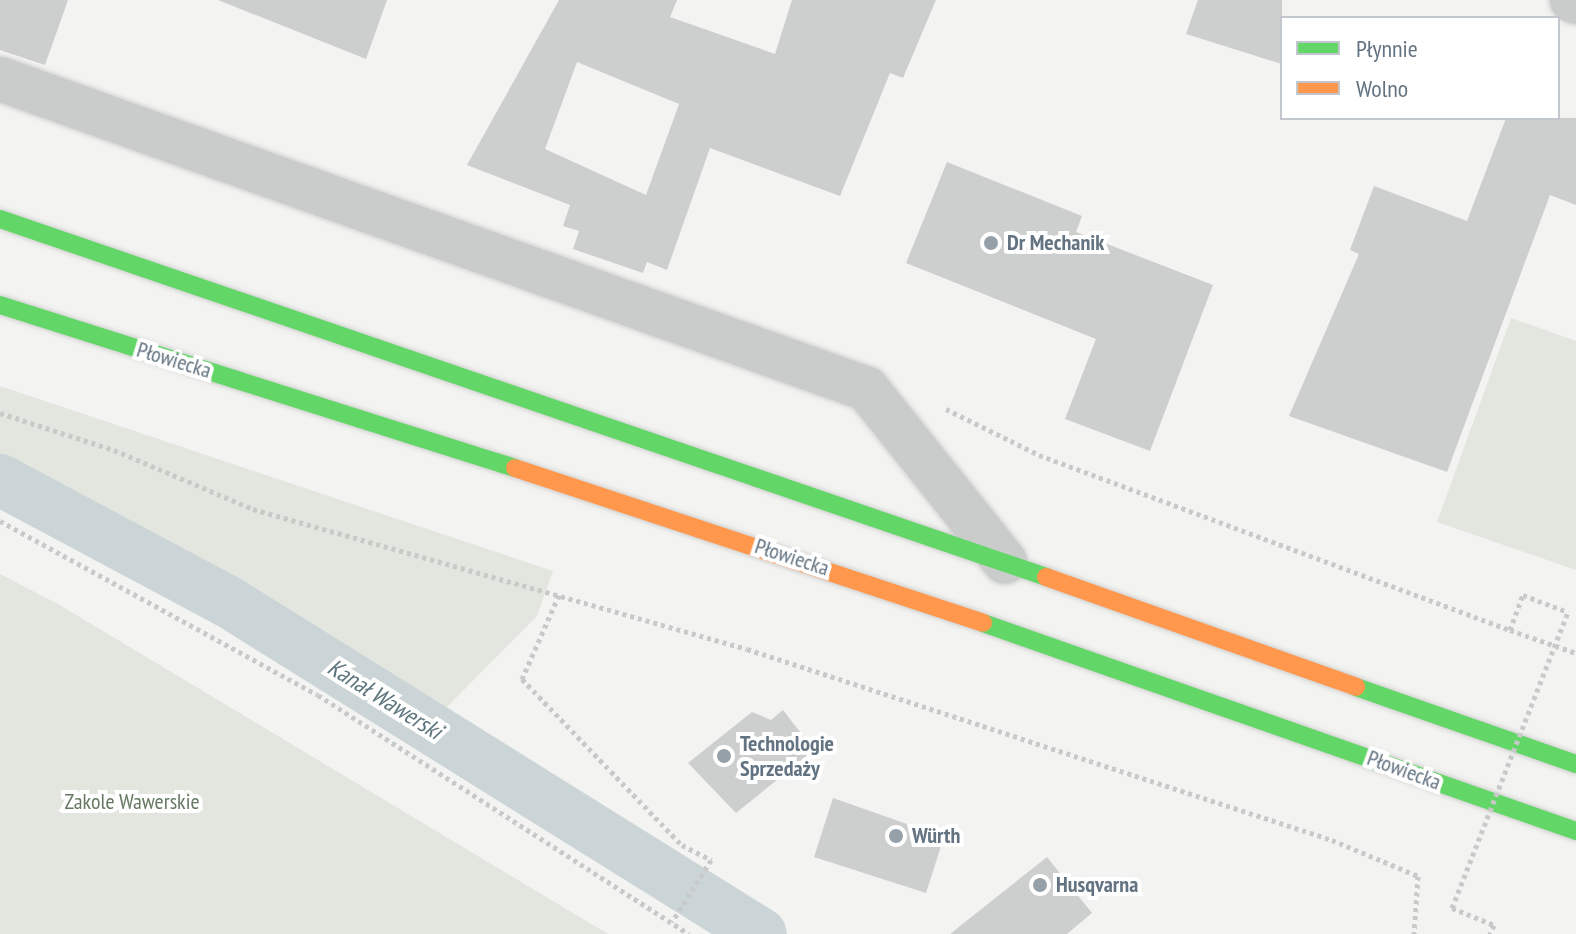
<!DOCTYPE html>
<html>
<head>
<meta charset="utf-8">
<style>
  body { margin:0 }
  #map { position:relative; width:1576px; height:934px; overflow:hidden; background:#f3f3f1; font-family:"PT Sans Narrow",sans-serif }
  div>[style] { position:absolute }
  .green>* { inset:0; background:#e2e6df }
  .canal>* { height:52px; margin:-26px; padding:0 26px; transform-origin:26px; border-radius:26px; background:#cbd4d6 }
  .building>* { inset:0; background:#cdcece }
  .path>* { height:5px; margin-top:-2.5px; transform-origin:0; background:repeating-linear-gradient(90deg,#c8c9c9 0 4px,transparent 0 8px) }
  .roads { filter:drop-shadow(0 0 2px #d0d1d0) drop-shadow(0 0 2px #d0d1d0) }
  .street>* { height:44px; margin:-22px; padding:0 22px; transform-origin:22px; border-radius:22px; background:#cacccc }
  .fast>* { height:18px; margin:-9px; padding:0 9px; transform-origin:9px; border-radius:9px; background:#63d668 }
  .slow>* { height:18px; margin:-9px; padding:0 9px; transform-origin:9px; border-radius:9px; background:#ff974d }
  .path-bridge>* { height:5px; margin-top:-2.5px; transform-origin:0; background:repeating-linear-gradient(90deg,#c8c9c9 0 4px,transparent 0 8px) }
  .dots>* { width:22px; height:22px; translate:-50% -50%; box-sizing:border-box; border:4px solid #fff; border-radius:50% }
  span { translate:-50% -50%; white-space:nowrap; text-align:center; line-height:1.15; -webkit-text-stroke:8px #fff; paint-order:stroke }
  .poi-label { font-size:22px; color:#637381; font-weight:700 }
  .left { translate:0 -50%; text-align:left }
  .street-label { font-size:22px; color:#637381 }
  .park-label { font-size:22px; color:#667862 }
  .water-label { font-size:24px; color:#5f767f; font-style:italic }
  .legend { position:absolute; left:1280px; top:16px; width:280px; height:104px; box-sizing:border-box; background:#fff; border:2px solid #c1c7cd; margin:0; padding:10px 14px; list-style:none; font-size:24px; color:#637381 }
  .legend li { display:flex; align-items:center; gap:16px; height:40px }
  .legend b { width:40px; border:2px solid #c1c7cd }
</style>
</head>
<body>
<div id="map">
  <div class="green">
    <div style="clip-path:polygon(1511px 318px,1576px 341px,1576px 570px,1437px 522px)"></div>
    <div style="clip-path:polygon(0 386px,553px 571px,537px 616px,440px 714px,0 470px)"></div>
    <div style="clip-path:polygon(0 574px,58px 604px,608px 934px,0 934px)"></div>
  </div>
  <div class="canal">
    <div style="left:0;top:480px;width:257px;rotate:28.1deg"></div>
    <div style="left:227px;top:601px;width:629px;rotate:31.95deg"></div>
  </div>
  <div class="building">
    <div style="clip-path:polygon(0 0,68px 0,45px 65px,0 50px)"></div>
    <div style="clip-path:polygon(218px 0,387px 0,366px 59px)"></div>
    <div style="clip-path:polygon(evenodd,559px 0,677px 0,670px 17px,775px 54px,792px 0,936px 0,903px 78px,890px 73px,840px 196px,710px 148px,667px 270px,647px 262px,643px 273px,573px 249px,579px 231px,563px 226px,570px 205px,467px 165px,559px 0,577px 62px,679px 104px,646px 195px,545px 149px,577px 62px)"></div>
    <div style="clip-path:polygon(1198px 0,1282px 0,1282px 64px,1186px 34px)"></div>
    <div style="clip-path:polygon(1506px 118px,1576px 118px,1576px 205px,1550px 195px,1447px 472px,1289px 416px,1359px 254px,1350px 250px,1374px 186px,1467px 221px)"></div>
    <div style="clip-path:polygon(947px 162px,1082px 216px,1076px 232px,1213px 285px,1150px 451px,1065px 419px,1096px 339px,906px 263px)"></div>
    <div style="clip-path:polygon(783px 710px,814px 750px,736px 813px,688px 763px,752px 712px,771px 720px)"></div>
    <div style="clip-path:polygon(833px 798px,944px 837px,926px 893px,814px 857px)"></div>
    <div style="clip-path:polygon(1047px 857px,1092px 913px,1067px 934px,950px 934px)"></div>
  </div>
  <div class="path">
    <div style="left:946px;top:409px;width:104px;rotate:26.3deg"></div>
    <div style="left:1039px;top:455px;width:502px;rotate:20.38deg"></div>
    <div style="left:1510px;top:630px;width:37px;rotate:-70deg"></div>
    <div style="left:1523px;top:595px;width:48px;rotate:20.7deg"></div>
    <div style="left:0;top:413px;width:120px;rotate:18deg"></div>
    <div style="left:114px;top:450px;width:151px;rotate:23deg"></div>
    <div style="left:253px;top:509px;width:513px;rotate:15.82deg"></div>
    <div style="left:747px;top:649px;width:615px;rotate:18.08deg"></div>
    <div style="left:1332px;top:840px;width:93px;rotate:22.7deg"></div>
    <div style="left:1418px;top:876px;width:58px;rotate:93.9deg"></div>
    <div style="left:0;top:521px;width:362px;rotate:28.7deg"></div>
    <div style="left:318px;top:695px;width:441px;rotate:32.8deg"></div>
    <div style="left:559px;top:595px;width:92px;rotate:113.8deg"></div>
    <div style="left:522px;top:679px;width:231px;rotate:46.1deg"></div>
    <div style="left:682px;top:845px;width:33px;rotate:27deg"></div>
    <div style="left:711px;top:860px;width:73px;rotate:122.2deg"></div>
    <div style="left:1510px;top:630px;width:70px;rotate:19.2deg"></div>
    <div style="left:1452px;top:908px;width:45px;rotate:22deg"></div>
    <div style="left:1494px;top:925px;width:10px;rotate:114deg"></div>
  </div>
  <div class="roads">
    <div class="street">
      <div style="left:1572px;top:0;width:4px;rotate:27deg"></div>
      <div style="left:0;top:79px;width:921px;rotate:19.67deg"></div>
      <div style="left:867px;top:389px;width:221px;rotate:51.4deg"></div>
    </div>
    <div class="fast">
      <div style="left:0;top:219px;width:1106px;rotate:18.89deg"></div>
      <div style="left:0;top:305px;width:540px;rotate:17.56deg"></div>
      <div style="left:983px;top:623px;width:628px;rotate:19.33deg"></div>
      <div style="left:1356px;top:687px;width:233px;rotate:19.3deg"></div>
    </div>
    <div class="slow">
      <div style="left:515px;top:468px;width:493px;rotate:18.3deg"></div>
      <div style="left:1046px;top:577px;width:329px;rotate:19.5deg"></div>
    </div>
  </div>
  <div class="path-bridge">
    <div style="left:1452px;top:908px;width:318px;rotate:-68.6deg"></div>
  </div>
  <div class="dots">
    <div style="left:991px;top:243px;background:#95a0a8"></div>
    <div style="left:724px;top:756px;background:#95a0a8"></div>
    <div style="left:896px;top:836px;background:#95a0a8"></div>
    <div style="left:1040px;top:885px;background:#95a0a8"></div>
  </div>
  <div class="poi-label">
    <span class="left" style="left:1007px;top:243px">Dr Mechanik</span>
    <span class="left" style="left:740px;top:756px">Technologie<br>Sprzedaży</span>
    <span class="left" style="left:912px;top:836px">Würth</span>
    <span class="left" style="left:1056px;top:885px">Husqvarna</span>
  </div>
  <div class="street-label">
    <span style="left:174px;top:360px;rotate:17deg">Płowiecka</span>
    <span style="left:792px;top:557px;rotate:18deg">Płowiecka</span>
    <span style="left:1404px;top:770px;rotate:20deg">Płowiecka</span>
  </div>
  <div class="park-label">
    <span style="left:132px;top:802px">Zakole Wawerskie</span>
  </div>
  <div class="water-label">
    <span style="left:385px;top:699px;rotate:32deg">Kanał Wawerski</span>
  </div>
  <ul class="legend">
  <li><b style="height:10px;background:#63d668"></b>Płynnie</li>
  <li><b style="height:10px;background:#ff974d"></b>Wolno</li>
  </ul>
</div>
</body>
</html>
